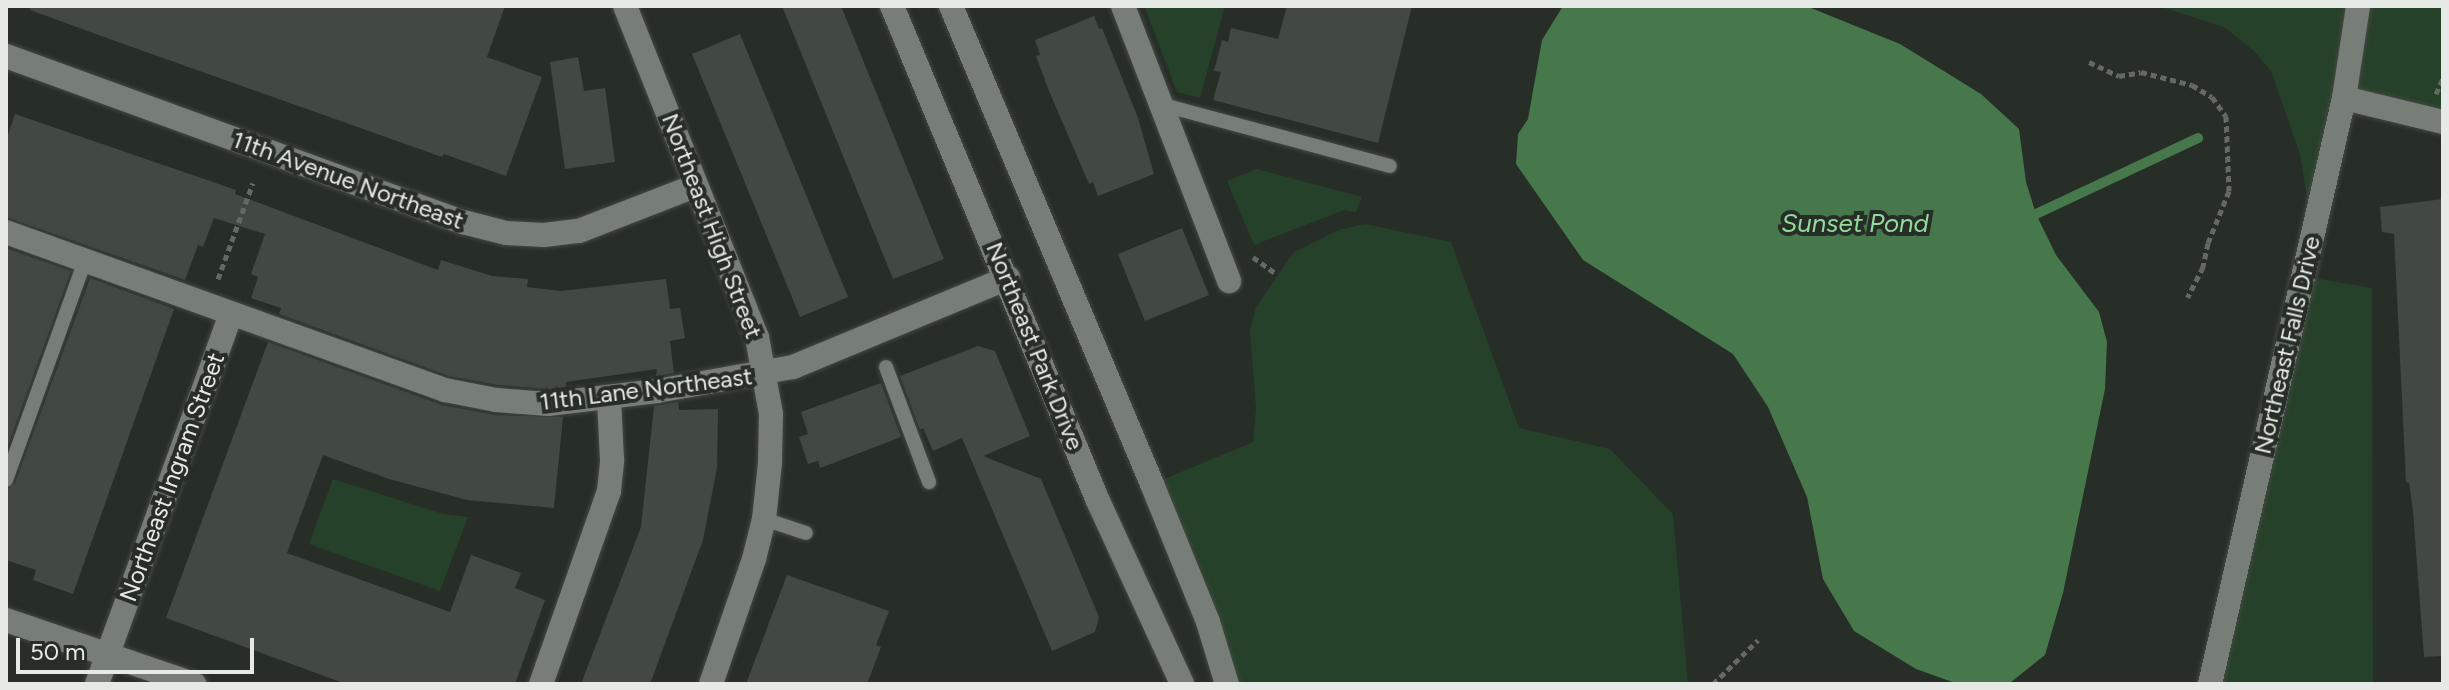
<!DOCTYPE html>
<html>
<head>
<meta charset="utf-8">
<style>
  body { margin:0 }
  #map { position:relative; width:2449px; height:690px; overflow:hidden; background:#272d27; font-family:Figtree,sans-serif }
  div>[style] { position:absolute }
  .green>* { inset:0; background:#264129 }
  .water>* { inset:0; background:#46784c }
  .stream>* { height:10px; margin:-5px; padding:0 5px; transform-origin:5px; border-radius:5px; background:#46784c }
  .building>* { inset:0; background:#424943 }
  .path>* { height:5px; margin-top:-2.5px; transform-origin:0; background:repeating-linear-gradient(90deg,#646964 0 6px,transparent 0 10px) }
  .roads { filter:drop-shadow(0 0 2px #434843) drop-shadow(0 0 2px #434843) }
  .service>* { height:14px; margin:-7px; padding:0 7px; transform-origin:7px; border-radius:7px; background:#777e77 }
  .minor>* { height:24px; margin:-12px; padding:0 12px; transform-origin:12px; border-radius:12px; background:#777e77 }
  .tertiary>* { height:24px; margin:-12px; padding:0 12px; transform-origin:12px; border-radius:12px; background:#777e77 }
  span { translate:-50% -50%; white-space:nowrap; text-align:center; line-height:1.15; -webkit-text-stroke:8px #272d27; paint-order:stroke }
  .street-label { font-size:24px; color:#e6eae6 }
  .water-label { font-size:26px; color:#92db9a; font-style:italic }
  .frame { position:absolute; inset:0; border:8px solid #e6eae6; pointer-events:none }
  .scale { position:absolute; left:16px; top:638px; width:238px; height:36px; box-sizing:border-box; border:4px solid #e6eae6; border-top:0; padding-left:10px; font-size:24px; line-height:28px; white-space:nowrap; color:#e6eae6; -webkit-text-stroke:6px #272d27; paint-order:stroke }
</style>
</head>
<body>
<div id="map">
  <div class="green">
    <div style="clip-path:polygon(1144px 6px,1225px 6px,1200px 98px,1177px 92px)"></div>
    <div style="clip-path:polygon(2158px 6px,2443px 6px,2443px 122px,2344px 98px,2313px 237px,2300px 154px,2271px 71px,2255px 52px,2224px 27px)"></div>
    <div style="clip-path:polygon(1257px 169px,1362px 197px,1356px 212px,1344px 210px,1254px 245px,1227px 181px)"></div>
    <div style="clip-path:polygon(1365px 224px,1451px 242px,1519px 428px,1610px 449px,1673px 514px,1688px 684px,1226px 684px,1152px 484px,1253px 442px,1256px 408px,1250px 330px,1256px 307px,1294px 252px,1338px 230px)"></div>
    <div style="clip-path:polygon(2303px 276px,2372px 288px,2373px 684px,2210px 684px)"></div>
    <div style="clip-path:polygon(333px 479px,443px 514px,468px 517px,440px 591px,309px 544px)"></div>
  </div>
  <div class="water">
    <div style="clip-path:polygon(1563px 6px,1806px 6px,1900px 44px,1981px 94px,2019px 129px,2026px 182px,2036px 214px,2056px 255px,2099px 312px,2107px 342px,2105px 389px,2063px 593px,2045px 655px,2011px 682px,1958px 684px,1916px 669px,1854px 631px,1823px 579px,1807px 497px,1768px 407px,1733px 354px,1583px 260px,1516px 164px,1518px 134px,1528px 119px,1542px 40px)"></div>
  </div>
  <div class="stream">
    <div style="left:2036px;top:214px;width:179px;rotate:-25.1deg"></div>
  </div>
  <div class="building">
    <div style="clip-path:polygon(31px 6px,505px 6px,487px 57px,542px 77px,506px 176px,444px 154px,442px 157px,118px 42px,30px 10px)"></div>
    <div style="clip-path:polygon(782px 6px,841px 6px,944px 259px,893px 279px)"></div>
    <div style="clip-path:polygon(1287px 6px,1412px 6px,1378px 143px,1213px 100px,1221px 72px,1214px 71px,1222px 40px,1228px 42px,1231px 28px,1278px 39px)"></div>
    <div style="clip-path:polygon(1094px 16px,1099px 29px,1102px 28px,1138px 118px,1154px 174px,1098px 196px,1093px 182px,1089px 184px,1049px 91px,1036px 56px,1040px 55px,1035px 40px)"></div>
    <div style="clip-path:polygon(740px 34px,848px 297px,800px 317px,692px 54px)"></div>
    <div style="clip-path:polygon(578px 57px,584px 91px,605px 88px,615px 162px,565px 169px,550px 62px)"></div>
    <div style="clip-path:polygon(15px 114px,236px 190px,235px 194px,438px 270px,441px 260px,492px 276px,528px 279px,527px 287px,561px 291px,666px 279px,670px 309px,680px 308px,685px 338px,670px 341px,674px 373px,656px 376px,657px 369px,566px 382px,566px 387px,548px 389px,498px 385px,449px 376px,279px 314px,281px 308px,251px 298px,258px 277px,251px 274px,265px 234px,214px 218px,203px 247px,198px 245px,185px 280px,6px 217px,6px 141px)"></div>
    <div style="clip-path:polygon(2443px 199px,2443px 656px,2424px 657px,2413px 511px,2409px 483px,2406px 482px,2394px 234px,2382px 232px,2380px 207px)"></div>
    <div style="clip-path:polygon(1182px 228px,1209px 295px,1145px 321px,1118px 254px)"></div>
    <div style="clip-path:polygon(6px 248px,71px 271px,6px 451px)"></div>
    <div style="clip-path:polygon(90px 278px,174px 309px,73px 594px,33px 580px,36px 570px,6px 560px,6px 490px,15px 483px)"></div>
    <div style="clip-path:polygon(268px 342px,442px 405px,495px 415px,563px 417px,554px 508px,467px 500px,389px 479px,323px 455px,287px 553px,450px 612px,471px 555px,521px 573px,515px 588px,545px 600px,515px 684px,346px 684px,166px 618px)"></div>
    <div style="clip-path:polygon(978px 346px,995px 351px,1030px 436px,983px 456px,1041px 479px,1099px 617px,1095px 632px,1052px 651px,962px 438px,933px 451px,923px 428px,920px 430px,900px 376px)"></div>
    <div style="clip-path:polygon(881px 383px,901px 437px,820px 468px,818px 461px,808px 464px,799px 437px,808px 434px,801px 412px)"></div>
    <div style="clip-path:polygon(678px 402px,679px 410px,718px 409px,717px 468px,703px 540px,650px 684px,581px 684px,641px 527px,654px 406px)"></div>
    <div style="clip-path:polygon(787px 575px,889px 611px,876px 645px,881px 647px,867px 684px,746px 684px)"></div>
  </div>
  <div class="path">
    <div style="left:2089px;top:62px;width:33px;rotate:25deg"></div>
    <div style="left:2119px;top:76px;width:22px;rotate:-10deg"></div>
    <div style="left:2141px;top:72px;width:53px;rotate:14.3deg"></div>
    <div style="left:2192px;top:85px;width:23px;rotate:31deg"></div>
    <div style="left:2212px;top:97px;width:24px;rotate:54deg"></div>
    <div style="left:2226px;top:116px;width:75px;rotate:87.7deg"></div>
    <div style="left:2229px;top:191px;width:56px;rotate:112deg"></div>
    <div style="left:2208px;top:243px;width:25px;rotate:102deg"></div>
    <div style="left:2203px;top:267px;width:34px;rotate:117deg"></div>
    <div style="left:2436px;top:94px;width:17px;rotate:-66deg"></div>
    <div style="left:1253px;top:257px;width:29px;rotate:36deg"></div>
    <div style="left:218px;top:279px;width:102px;rotate:-70deg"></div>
    <div style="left:1713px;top:684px;width:63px;rotate:-44.4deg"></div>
  </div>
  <div class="roads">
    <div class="service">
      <div style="left:1160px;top:104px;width:238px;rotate:15.1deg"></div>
      <div style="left:886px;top:367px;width:123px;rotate:69.5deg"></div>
      <div style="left:6px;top:480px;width:233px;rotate:-70.2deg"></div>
      <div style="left:764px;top:519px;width:44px;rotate:18.4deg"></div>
    </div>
    <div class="minor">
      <div style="left:625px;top:6px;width:356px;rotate:68.3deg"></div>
      <div style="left:757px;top:337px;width:78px;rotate:79.7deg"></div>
      <div style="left:771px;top:414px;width:49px;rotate:91.2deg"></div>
      <div style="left:770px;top:463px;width:56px;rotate:96.1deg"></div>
      <div style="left:764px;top:519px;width:41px;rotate:104deg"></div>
      <div style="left:754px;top:559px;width:132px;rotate:109deg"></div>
      <div style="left:1123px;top:6px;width:295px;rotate:68.9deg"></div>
      <div style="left:6px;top:56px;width:486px;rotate:20deg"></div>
      <div style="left:463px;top:222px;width:44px;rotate:14.3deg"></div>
      <div style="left:506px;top:233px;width:38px;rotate:3deg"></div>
      <div style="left:544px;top:235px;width:35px;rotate:-7deg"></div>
      <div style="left:579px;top:231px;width:124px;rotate:-21.2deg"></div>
      <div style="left:2344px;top:98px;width:102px;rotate:13.6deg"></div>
      <div style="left:6px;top:232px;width:467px;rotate:19.8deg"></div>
      <div style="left:445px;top:390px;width:52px;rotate:11.1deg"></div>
      <div style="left:496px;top:400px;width:52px;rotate:4.4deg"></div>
      <div style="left:548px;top:404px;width:110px;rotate:-6.8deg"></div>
      <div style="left:657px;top:391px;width:138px;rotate:-10deg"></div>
      <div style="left:793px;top:367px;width:233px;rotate:-22.5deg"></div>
      <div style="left:6px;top:620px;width:199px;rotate:18.8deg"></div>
      <div style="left:97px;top:684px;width:394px;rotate:-70.1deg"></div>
      <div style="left:541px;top:684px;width:205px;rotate:-70.6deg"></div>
      <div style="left:609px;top:491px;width:31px;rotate:-84deg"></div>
      <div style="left:612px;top:460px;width:62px;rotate:-92.8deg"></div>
      <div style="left:2210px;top:684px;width:601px;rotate:-77.12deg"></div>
      <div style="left:2344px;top:98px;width:93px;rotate:-81.3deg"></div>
    </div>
    <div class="tertiary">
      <div style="left:892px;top:6px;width:536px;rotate:67.4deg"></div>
      <div style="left:1098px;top:501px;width:201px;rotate:65.3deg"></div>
      <div style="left:951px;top:6px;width:519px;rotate:67.19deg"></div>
      <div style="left:1152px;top:484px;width:149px;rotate:67.9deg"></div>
      <div style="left:1208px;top:622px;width:65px;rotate:73deg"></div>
    </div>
  </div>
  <div class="street-label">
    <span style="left:348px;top:180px;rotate:20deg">11th Avenue Northeast</span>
    <span style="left:712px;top:226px;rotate:69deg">Northeast High Street</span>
    <span style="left:2287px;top:345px;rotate:-77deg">Northeast Falls Drive</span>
    <span style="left:1035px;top:346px;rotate:68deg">Northeast Park Drive</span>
    <span style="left:646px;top:389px;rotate:-7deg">11th Lane Northeast</span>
    <span style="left:172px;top:477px;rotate:-70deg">Northeast Ingram Street</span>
  </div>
  <div class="water-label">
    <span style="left:1855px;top:224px">Sunset Pond</span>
  </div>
  <div class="frame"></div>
  <div class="scale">50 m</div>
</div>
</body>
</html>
